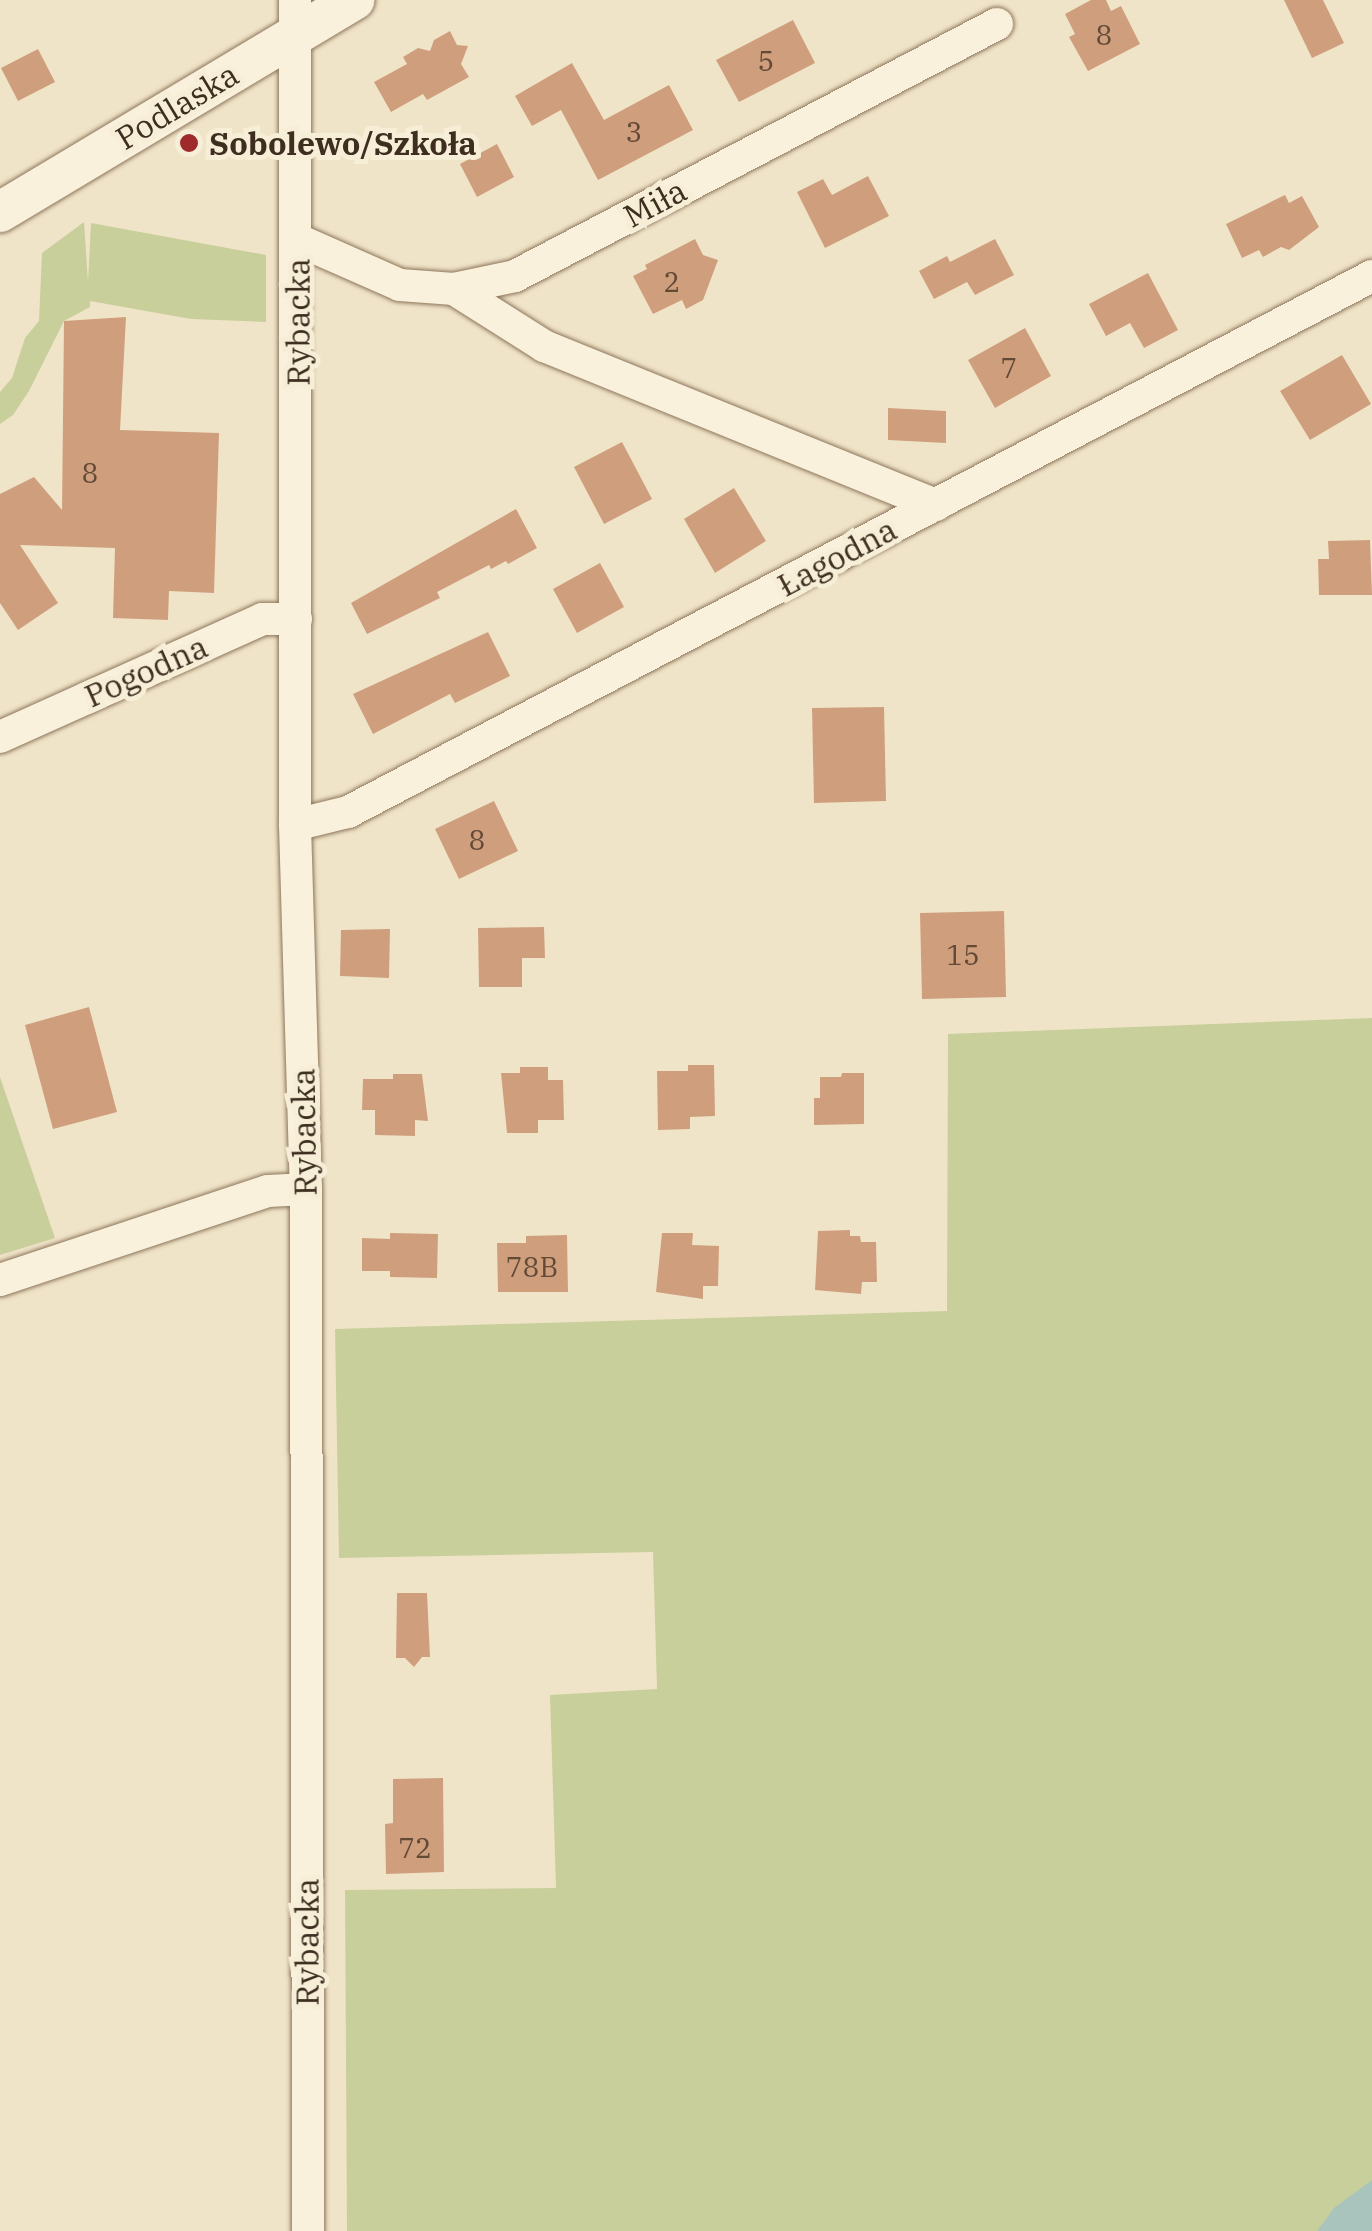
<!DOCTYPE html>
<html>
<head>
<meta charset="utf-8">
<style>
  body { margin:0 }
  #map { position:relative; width:1372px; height:2231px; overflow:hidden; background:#f0e4c8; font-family:"IBM Plex Serif",serif }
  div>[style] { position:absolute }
  .green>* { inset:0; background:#c9cf9b }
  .water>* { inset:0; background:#a9c4bc }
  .building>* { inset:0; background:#cf9f7d }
  .roads { filter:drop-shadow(0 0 2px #8d765c) drop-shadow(0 0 2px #8d765c) }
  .minor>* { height:32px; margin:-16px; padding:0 16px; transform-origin:16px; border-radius:16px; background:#faf1dc }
  .tertiary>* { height:40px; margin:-20px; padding:0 20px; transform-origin:20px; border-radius:20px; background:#faf1dc }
  .dots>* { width:28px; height:28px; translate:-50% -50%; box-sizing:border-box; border:5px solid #f7eed8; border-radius:50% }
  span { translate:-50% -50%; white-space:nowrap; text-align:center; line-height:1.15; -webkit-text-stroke:10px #f7eed8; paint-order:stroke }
  .number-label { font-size:28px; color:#624a37 }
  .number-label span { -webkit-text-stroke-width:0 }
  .street-label { font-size:32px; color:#3d2e20 }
  .poi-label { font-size:32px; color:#3d2e20; font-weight:700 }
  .left { translate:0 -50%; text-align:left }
</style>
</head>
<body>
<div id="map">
  <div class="green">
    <div style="clip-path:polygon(84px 222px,88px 282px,91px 223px,266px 255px,266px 322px,191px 319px,90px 301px,90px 307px,64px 321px,29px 391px,13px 415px,0 424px,0 392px,12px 378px,25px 338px,39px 321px,42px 253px)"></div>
    <div style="clip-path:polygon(1372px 1018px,1372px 2231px,347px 2231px,345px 1890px,556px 1888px,550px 1695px,657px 1689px,653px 1552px,339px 1558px,335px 1329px,947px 1311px,948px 1034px)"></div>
    <div style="clip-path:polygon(0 1077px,55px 1238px,0 1255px)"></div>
  </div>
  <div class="water">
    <div style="clip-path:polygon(1372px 2180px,1372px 2231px,1317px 2231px,1334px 2208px)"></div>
  </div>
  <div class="building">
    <div style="clip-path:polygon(1091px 0,1106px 0,1111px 11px,1121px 6px,1140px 44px,1088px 71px,1069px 37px,1075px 34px,1065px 14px)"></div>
    <div style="clip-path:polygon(1284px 0,1323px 0,1344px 43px,1312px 58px)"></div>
    <div style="clip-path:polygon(793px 20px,815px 63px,739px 102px,716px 60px)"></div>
    <div style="clip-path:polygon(450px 31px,457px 45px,468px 46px,461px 64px,469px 77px,427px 100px,423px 94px,391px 112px,374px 82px,407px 64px,403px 57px,418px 48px,430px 51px,434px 40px)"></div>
    <div style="clip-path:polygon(38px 49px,55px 82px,18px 101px,1px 68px)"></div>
    <div style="clip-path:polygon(572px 63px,604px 120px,669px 85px,693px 130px,598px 180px,561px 110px,532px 126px,515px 96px)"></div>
    <div style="clip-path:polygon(497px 144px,514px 177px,477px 197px,460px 164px)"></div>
    <div style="clip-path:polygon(868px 176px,889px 216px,825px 248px,797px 192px,823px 179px,832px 195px)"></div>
    <div style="clip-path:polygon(1285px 195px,1289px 203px,1302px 196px,1319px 227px,1289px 250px,1281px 247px,1263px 257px,1259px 250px,1242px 258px,1226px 224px)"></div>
    <div style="clip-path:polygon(695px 239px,703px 255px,718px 260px,703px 300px,686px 309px,682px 300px,653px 314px,633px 276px,647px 269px,645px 265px)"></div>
    <div style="clip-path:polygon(995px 239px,1014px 275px,975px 295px,967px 282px,934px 299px,919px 271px,947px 256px,950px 262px)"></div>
    <div style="clip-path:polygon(1148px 273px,1178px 330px,1144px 348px,1130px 323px,1106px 336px,1089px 304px)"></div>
    <div style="clip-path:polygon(126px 317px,120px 430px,219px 433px,214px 593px,169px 591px,168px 620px,113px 618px,115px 548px,20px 545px,58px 603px,18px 630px,0 603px,0 494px,34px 477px,62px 510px,64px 321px)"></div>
    <div style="clip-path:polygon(1025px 328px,1051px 376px,995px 408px,968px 360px)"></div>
    <div style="clip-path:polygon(1342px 355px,1371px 404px,1310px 440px,1280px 391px)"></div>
    <div style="clip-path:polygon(888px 408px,946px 411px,946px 443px,888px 440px)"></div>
    <div style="clip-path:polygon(622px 442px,652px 499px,604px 524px,574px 467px)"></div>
    <div style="clip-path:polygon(734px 488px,766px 541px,715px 573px,684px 519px)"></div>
    <div style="clip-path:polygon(516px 509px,537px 548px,508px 564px,506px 561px,491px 569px,489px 565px,437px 592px,440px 598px,367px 634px,351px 603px)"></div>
    <div style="clip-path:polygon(1370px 540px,1372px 595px,1319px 595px,1318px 559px,1329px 559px,1328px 541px)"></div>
    <div style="clip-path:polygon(600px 563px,624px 607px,577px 633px,553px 589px)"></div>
    <div style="clip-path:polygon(488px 632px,510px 676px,455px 703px,450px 694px,373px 734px,353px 694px)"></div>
    <div style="clip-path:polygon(884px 707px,886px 801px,814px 803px,812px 708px)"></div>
    <div style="clip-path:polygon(494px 801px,518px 851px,459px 879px,435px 829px)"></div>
    <div style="clip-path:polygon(1004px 911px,1006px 997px,922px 999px,920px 913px)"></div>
    <div style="clip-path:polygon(544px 927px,545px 958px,522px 958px,522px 987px,479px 987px,478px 928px)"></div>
    <div style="clip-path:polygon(390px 929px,389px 978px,340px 976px,341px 930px)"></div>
    <div style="clip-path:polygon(89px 1007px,117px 1112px,53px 1129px,25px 1025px)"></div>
    <div style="clip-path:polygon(688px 1065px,714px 1065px,715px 1116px,690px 1117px,690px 1129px,658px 1130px,657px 1071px,688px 1071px)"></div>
    <div style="clip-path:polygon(520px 1067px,548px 1067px,548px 1080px,563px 1080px,564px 1120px,538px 1120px,538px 1133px,507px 1133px,501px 1073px,520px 1073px)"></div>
    <div style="clip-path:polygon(842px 1073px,864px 1073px,864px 1124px,814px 1125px,814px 1098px,820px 1098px,820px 1077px,841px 1077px)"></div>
    <div style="clip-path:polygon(393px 1074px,422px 1074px,428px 1121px,415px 1120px,415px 1136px,375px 1135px,375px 1110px,362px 1110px,363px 1079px,393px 1079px)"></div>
    <div style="clip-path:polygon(850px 1230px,850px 1236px,860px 1236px,861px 1242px,876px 1242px,877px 1282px,862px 1282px,861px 1294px,815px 1290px,818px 1231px)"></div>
    <div style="clip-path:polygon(390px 1233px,438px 1234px,437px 1278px,390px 1277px,390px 1271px,362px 1271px,362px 1238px,390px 1239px)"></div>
    <div style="clip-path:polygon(662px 1233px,693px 1233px,692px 1245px,719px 1246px,718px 1286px,703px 1286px,703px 1299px,656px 1292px)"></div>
    <div style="clip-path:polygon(567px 1235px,568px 1292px,498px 1292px,497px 1243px,526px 1243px,526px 1236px)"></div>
    <div style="clip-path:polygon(397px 1593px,427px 1593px,430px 1657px,422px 1657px,414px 1667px,405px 1658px,396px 1658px)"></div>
    <div style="clip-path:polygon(443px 1778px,444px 1872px,386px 1874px,385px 1824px,393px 1823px,393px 1779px)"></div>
  </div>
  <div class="roads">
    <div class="minor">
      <div style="left:295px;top:0;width:825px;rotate:90deg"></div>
      <div style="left:295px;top:825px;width:364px;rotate:88.3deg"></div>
      <div style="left:306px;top:1189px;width:1042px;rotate:89.89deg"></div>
      <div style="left:298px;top:240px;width:111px;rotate:23.8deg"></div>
      <div style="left:400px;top:285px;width:54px;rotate:4.2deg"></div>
      <div style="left:454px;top:289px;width:62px;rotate:-12deg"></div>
      <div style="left:515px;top:276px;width:544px;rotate:-27.6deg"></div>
      <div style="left:454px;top:289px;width:107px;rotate:32.3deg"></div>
      <div style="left:544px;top:346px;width:423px;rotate:22.1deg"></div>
      <div style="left:0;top:737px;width:287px;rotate:-24.2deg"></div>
      <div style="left:262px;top:619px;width:34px"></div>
      <div style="left:295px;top:825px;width:55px;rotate:-13.8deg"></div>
      <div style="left:348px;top:812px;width:1156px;rotate:-27.63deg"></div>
      <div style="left:0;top:1280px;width:282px;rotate:-18.4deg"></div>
      <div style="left:268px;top:1191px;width:38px;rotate:-3deg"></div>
    </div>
    <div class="tertiary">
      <div style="left:0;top:212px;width:413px;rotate:-30.9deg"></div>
    </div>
  </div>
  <div class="dots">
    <div style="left:189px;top:143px;background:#9e2a2b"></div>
  </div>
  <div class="number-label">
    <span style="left:1104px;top:35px">8</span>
    <span style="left:766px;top:61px">5</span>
    <span style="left:634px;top:132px">3</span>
    <span style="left:672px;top:282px">2</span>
    <span style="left:1009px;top:368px">7</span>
    <span style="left:90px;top:473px">8</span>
    <span style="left:477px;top:840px">8</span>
    <span style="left:963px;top:955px">15</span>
    <span style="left:532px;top:1267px">78B</span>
    <span style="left:415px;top:1848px">72</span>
  </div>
  <div class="street-label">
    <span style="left:177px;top:106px;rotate:-31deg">Podlaska</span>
    <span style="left:655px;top:203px;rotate:-28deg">Miła</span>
    <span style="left:298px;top:322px;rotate:-90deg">Rybacka</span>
    <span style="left:837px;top:557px;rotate:-28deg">Łagodna</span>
    <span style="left:146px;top:671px;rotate:-24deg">Pogodna</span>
    <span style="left:304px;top:1132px;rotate:-91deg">Rybacka</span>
    <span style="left:307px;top:1942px;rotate:-90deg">Rybacka</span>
  </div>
  <div class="poi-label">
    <span class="left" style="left:209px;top:143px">Sobolewo/Szkoła</span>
  </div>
</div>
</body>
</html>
